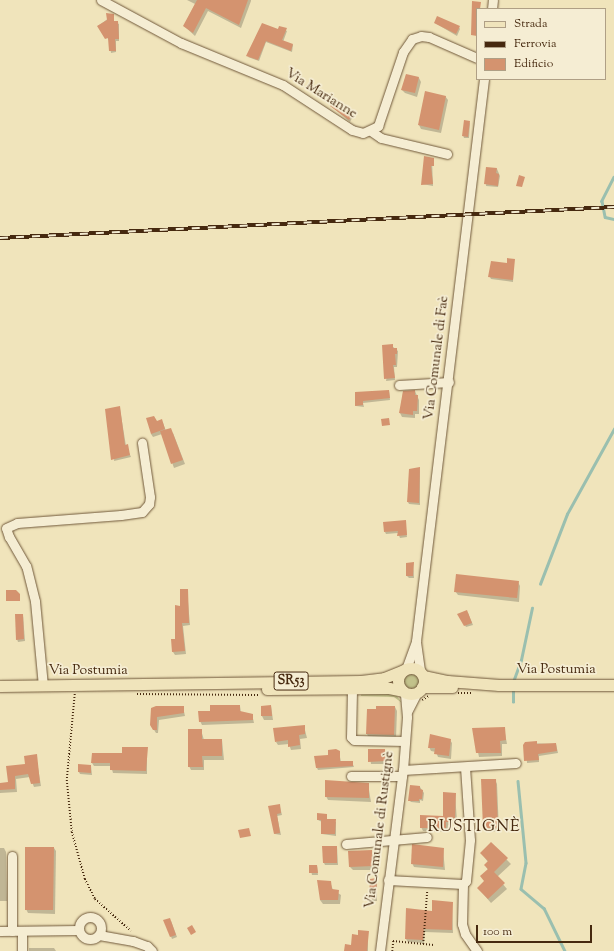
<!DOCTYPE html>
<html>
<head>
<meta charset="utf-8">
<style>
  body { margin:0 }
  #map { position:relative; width:614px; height:951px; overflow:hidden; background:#f0e4bb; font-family:"Sorts Mill Goudy",serif }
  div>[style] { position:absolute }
  .green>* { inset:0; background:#c2c28b }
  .round { border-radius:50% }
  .shadow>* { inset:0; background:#0003 }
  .stream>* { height:2.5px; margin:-1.25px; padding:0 1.25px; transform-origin:1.25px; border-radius:1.25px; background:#9abfaf }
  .building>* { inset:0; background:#d4936f }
  .path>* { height:1.5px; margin-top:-0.75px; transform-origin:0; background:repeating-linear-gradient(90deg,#46290f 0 1px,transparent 0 3px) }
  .roads { filter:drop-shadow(0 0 1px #70583a) drop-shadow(0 0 1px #70583a) }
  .minor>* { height:9px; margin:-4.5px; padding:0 4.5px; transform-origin:4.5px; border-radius:4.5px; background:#f5edd3 }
  .minor>.ring { margin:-4.5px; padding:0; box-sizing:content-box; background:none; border:9px solid #f5edd3; border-radius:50% }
  .major>* { height:11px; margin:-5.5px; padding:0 5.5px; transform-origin:5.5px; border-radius:5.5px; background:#f0e4bb }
  .major>.ring { margin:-5.5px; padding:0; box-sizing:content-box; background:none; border:11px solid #f0e4bb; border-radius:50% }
  .rail>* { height:4px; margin-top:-2px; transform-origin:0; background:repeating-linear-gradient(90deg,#f5edd3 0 8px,#46290f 0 16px); box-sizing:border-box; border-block:1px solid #46290f }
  span { translate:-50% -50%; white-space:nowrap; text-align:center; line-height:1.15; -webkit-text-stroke:3.5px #f5edd3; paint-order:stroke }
  .shield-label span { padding:1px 3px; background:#f5edd3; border:1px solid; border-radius:3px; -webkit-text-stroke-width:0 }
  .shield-label { font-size:13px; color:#46290f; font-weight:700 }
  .street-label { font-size:14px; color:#46290f }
  .quarter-label { font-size:16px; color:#46290f; letter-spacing:1px }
  .legend { position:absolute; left:476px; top:8px; width:130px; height:72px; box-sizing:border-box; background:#f5edd3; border:1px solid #af9f85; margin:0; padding:5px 7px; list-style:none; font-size:12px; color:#46290f }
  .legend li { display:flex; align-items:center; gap:8px; height:20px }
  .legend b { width:20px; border:1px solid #af9f85 }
  .scale { position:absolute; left:476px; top:925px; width:116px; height:18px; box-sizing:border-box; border:2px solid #46290f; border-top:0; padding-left:5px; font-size:12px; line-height:14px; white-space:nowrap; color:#46290f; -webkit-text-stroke:3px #f5edd3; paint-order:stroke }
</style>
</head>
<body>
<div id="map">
  <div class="green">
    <div class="round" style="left:402px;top:672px;width:20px;height:20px"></div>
    <div style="clip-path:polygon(361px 693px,390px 693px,397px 696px,402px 703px,394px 697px,361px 696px)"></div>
  </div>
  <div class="shadow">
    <div style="clip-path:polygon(187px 0,251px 0,251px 1px,241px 28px,208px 11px,195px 36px,184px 26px,195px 4px)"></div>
    <div style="clip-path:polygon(113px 15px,114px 22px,119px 24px,119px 41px,116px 41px,116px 52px,111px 53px,109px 40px,98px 26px)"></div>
    <div style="clip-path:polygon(435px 23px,459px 27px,460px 29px,457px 36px)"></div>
    <div style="clip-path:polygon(280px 27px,287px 31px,283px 42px,293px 45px,292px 52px,266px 42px,259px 61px,248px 57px)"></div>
    <div style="clip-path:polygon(406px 75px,419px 78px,421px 82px,417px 97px,405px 93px,402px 90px)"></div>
    <div style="clip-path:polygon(445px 96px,448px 100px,441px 133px,421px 129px,419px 125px)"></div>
    <div style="clip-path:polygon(331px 106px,352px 114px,353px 116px,350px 122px)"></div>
    <div style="clip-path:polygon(470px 122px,469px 138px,464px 138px,463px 135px)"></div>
    <div style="clip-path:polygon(425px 157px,432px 160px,433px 186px,422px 184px)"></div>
    <div style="clip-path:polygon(487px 168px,497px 169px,500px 176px,498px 187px,486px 186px)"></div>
    <div style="clip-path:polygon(514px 260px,513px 282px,491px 279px,490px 277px)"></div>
    <div style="clip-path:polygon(392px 346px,398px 351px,397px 367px,394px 367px,395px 380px,386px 381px)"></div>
    <div style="clip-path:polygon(389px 391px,390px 400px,363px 403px,364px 407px,356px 406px,356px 393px)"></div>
    <div style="clip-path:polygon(415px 391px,419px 400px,419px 414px,415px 414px,415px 418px,402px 417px,400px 413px,403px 392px)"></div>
    <div style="clip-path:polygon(120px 409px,126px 446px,131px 457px,114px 461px)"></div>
    <div style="clip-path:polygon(156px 422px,163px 423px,166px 431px,173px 433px,185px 464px,174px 468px,162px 434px,153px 437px,151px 434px)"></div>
    <div style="clip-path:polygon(420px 469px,420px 505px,409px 504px,408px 502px)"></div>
    <div style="clip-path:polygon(405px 521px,407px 537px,400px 538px,398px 533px,386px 534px,385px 532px)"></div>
    <div style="clip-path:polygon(413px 563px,414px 578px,409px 578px,407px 576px)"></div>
    <div style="clip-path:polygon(518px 582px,520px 586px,519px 602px,458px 595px,455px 591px)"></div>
    <div style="clip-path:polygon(187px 590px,190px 625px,183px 626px,186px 654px,175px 655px,173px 652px,181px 607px)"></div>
    <div style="clip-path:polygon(468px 613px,473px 625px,466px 627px,459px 614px)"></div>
    <div style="clip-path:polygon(23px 615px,25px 641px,18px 642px,17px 639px)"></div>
    <div style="clip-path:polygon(240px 706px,241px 713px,252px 714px,254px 723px,202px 725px,200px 721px,211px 712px)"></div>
    <div style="clip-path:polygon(271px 706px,273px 720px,264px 720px,262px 716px)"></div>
    <div style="clip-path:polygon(183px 707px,185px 716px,159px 720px,158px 733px,156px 733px,151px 725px,152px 709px)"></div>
    <div style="clip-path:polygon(395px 707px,397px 711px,396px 738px,369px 738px,367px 734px,377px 710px)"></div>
    <div style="clip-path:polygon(304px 726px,307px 738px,300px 739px,301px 749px,291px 750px,289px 744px,278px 745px,276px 742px)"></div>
    <div style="clip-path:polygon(504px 728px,507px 744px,502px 744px,502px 756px,479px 757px,473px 729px)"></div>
    <div style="clip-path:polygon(201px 730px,204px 740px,222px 740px,224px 760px,204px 760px,204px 770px,191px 770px,189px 766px)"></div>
    <div style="clip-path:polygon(450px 740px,452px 743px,451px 759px,438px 757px,436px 752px,431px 751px,429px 747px)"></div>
    <div style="clip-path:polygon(526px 743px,556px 744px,558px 753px,539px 756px,539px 762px,527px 763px)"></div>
    <div style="clip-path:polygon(147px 748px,147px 774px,113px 773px,111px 766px,94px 766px,92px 763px)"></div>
    <div style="clip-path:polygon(369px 750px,385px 750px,386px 764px,371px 764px)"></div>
    <div style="clip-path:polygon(339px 752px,341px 762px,352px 762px,354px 767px,318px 770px,317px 768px,329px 756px)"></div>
    <div style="clip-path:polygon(36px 755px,41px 786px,34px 787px,30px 777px,16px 779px,17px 792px,0 793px,0 784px,9px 783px,8px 767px,26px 765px)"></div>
    <div style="clip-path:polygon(91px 766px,92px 775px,80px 774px,79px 772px)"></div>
    <div style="clip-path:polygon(482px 780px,495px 780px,497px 784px,499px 831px,486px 832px,484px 828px)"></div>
    <div style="clip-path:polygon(368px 784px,371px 802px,328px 800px,326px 796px)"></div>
    <div style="clip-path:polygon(420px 787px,424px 793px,423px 801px,420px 800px,420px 803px,411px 802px,409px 800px)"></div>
    <div style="clip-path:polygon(455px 794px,457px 821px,452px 821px,451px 825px,448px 825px,447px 832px,423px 831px,421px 827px,444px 817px)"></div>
    <div style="clip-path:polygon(269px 807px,280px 807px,282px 815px,277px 816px,281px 835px,275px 834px)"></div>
    <div style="clip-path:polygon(326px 815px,327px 820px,336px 822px,336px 836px,322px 834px,322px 822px,318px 820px)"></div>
    <div style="clip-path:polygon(491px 844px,511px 864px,497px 877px,507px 889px,491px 903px,478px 888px,485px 882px,488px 870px,485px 865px,488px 862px,481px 853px)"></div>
    <div style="clip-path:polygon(337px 847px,338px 865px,325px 865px,324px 863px)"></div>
    <div style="clip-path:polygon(0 848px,4px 848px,6px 852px,7px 901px,0 901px)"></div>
    <div style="clip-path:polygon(54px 848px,56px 851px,55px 914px,28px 913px,26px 909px)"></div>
    <div style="clip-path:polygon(443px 849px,445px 870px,414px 867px,412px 863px)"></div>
    <div style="clip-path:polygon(372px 851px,374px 870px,353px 870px,350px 867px)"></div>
    <div style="clip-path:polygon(310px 866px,317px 866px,318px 875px,312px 875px)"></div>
    <div style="clip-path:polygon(377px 879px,377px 901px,372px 901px,371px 880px)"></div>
    <div style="clip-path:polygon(330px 882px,333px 890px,341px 895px,340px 904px,323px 904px,320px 900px)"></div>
    <div style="clip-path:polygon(452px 903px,453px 933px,425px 932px,424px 943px,408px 942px,406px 939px,432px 912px)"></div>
    <div style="clip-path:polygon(165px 921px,171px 921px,177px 937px,172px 939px)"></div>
    <div style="clip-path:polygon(368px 932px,368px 951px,346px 951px,359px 936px)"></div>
    <div style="clip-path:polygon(29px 948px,54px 948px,56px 951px,29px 951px)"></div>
  </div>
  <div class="stream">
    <div style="left:614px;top:177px;width:27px;rotate:117deg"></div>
    <div style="left:602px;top:201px;width:16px;rotate:79deg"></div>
    <div style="left:605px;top:217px;width:9px;rotate:13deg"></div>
    <div style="left:540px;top:584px;width:75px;rotate:-68.9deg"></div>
    <div style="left:567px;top:514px;width:97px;rotate:-61.1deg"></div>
    <div style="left:513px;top:682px;width:23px;rotate:-70deg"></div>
    <div style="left:521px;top:660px;width:53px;rotate:-78.1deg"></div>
    <div style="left:513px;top:702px;width:15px;rotate:-90deg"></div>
    <div style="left:518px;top:781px;width:82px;rotate:84.4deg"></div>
    <div style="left:526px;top:863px;width:26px;rotate:101deg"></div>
    <div style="left:521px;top:889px;width:30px;rotate:40deg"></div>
    <div style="left:544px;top:908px;width:48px;rotate:64deg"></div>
  </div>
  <div class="building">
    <div style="clip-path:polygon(197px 0,248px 0,239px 25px,206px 8px,193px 33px,183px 26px)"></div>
    <div style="clip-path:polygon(472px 1px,481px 2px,480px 9px,477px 9px,477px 36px,471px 35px)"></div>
    <div style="clip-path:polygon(106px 13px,114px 14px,114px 21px,118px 21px,119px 39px,115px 39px,116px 51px,109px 51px,108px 38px,105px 39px,97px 26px,107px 20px)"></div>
    <div style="clip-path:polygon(437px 16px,460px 26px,456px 34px,434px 23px)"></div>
    <div style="clip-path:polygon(262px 23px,278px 29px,279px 26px,287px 28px,282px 40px,293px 44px,291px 51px,266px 41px,258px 60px,246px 56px)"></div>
    <div style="clip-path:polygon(406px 74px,419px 77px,415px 93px,401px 90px)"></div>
    <div style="clip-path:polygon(425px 91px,446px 96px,439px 130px,418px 125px)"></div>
    <div style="clip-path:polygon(334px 101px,353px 114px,349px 120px,330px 106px)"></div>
    <div style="clip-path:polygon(464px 120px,470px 121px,468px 137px,462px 136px)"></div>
    <div style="clip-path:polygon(424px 156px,434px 158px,434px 166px,431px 166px,433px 184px,421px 185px)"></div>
    <div style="clip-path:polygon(486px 167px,497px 168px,496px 173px,499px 174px,498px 186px,484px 184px)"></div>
    <div style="clip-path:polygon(519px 175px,525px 177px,522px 187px,516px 186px)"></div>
    <div style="clip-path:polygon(507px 258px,515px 259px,513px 280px,488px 277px,491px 261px,507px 263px)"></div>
    <div style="clip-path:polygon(393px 344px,393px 348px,397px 348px,397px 354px,395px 354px,396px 365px,393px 365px,395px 378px,384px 379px,382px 345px)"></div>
    <div style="clip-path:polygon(389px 390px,390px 398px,363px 401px,363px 405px,355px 406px,355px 392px)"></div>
    <div style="clip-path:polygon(415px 390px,415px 395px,418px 395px,417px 411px,413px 411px,413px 415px,399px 413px,403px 391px)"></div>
    <div style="clip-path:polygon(120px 406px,125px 445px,128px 444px,130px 455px,111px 460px,105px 409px)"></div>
    <div style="clip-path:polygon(154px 416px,157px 421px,162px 419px,165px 429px,151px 434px,146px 418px)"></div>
    <div style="clip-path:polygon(389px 418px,390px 425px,382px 426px,381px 419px)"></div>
    <div style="clip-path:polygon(171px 428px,183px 460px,171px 464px,160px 431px)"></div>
    <div style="clip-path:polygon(420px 467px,419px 503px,407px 502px,409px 469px)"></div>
    <div style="clip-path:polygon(406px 520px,407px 535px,397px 536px,398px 531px,384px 532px,383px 522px)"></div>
    <div style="clip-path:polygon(414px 562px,413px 576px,406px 576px,406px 563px)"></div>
    <div style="clip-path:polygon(456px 574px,519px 581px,517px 598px,454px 592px)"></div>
    <div style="clip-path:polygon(180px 589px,188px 589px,189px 623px,182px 623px,185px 651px,172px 652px,171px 639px,175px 639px,175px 605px,180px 606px)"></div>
    <div style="clip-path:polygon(6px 590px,16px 590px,20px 594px,20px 601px,6px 601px)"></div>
    <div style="clip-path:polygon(467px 610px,472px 623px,464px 626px,457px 614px)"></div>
    <div style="clip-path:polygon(15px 614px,23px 614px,24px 639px,16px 640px)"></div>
    <div style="clip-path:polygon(210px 705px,240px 705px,240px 711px,253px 714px,253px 720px,199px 722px,198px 711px,210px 711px)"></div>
    <div style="clip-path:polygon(271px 705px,272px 716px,261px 716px,261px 706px)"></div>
    <div style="clip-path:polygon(156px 706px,184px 706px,184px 713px,157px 717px,157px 730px,153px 730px,150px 725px,151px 708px)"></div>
    <div style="clip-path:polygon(376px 706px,395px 706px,394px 735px,366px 734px,367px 709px,376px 709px)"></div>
    <div style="clip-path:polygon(305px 725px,305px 734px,299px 735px,300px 745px,288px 747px,288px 740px,275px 742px,273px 728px)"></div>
    <div style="clip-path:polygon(505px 727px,506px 740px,500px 741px,501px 753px,476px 753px,472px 728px)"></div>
    <div style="clip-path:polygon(188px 729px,202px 729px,202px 739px,222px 739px,222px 756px,202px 756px,203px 767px,188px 767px)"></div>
    <div style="clip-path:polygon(430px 734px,451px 739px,449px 756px,434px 754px,435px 748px,428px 748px)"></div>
    <div style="clip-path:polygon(537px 741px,537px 744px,556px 743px,557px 751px,538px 754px,539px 760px,524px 761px,523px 745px,525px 742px)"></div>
    <div style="clip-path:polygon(122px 747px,148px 747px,146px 771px,110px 770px,110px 763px,91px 763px,92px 753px,122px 753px)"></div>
    <div style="clip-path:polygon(336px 749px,340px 751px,340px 761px,353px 761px,353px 766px,316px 768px,314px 756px,328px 755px,328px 750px)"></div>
    <div style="clip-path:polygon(368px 749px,385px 749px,385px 761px,368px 762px)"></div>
    <div style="clip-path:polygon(37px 754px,40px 783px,31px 784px,28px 774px,15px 776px,15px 789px,0 790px,0 783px,8px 782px,6px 766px,25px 764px,24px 756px)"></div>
    <div style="clip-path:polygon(78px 764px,91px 765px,91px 773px,78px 772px)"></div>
    <div style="clip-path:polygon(481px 779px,496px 779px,498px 828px,483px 828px)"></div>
    <div style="clip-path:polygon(325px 780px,369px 783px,369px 798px,325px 797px)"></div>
    <div style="clip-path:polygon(410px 785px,420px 786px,420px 789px,423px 790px,422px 799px,419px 799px,419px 801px,408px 801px)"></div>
    <div style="clip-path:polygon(443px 792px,456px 793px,455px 818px,450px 818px,450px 822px,446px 822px,446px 828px,420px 828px,420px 815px,443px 816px)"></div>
    <div style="clip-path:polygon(280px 804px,281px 813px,277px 814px,280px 833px,274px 834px,268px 806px)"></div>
    <div style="clip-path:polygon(317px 813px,327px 814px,327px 819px,336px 819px,335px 834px,321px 834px,321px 820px,317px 820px)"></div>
    <div style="clip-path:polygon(249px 828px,251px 836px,240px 838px,238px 830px)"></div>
    <div style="clip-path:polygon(491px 842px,508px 858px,494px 872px,505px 883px,488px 899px,477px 888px,484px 881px,480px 876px,488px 869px,484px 865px,488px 861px,480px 853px)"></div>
    <div style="clip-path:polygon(412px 844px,444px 848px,443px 867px,411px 864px)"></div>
    <div style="clip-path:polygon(322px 846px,337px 846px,337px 863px,323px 863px)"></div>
    <div style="clip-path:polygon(25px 847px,54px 847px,53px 910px,25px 910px)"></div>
    <div style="clip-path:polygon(372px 850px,373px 866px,349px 867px,348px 851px)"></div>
    <div style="clip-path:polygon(309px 865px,317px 865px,318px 873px,309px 873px)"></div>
    <div style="clip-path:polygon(377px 878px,376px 899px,369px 898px,370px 879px)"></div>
    <div style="clip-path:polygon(317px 880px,331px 881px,332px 889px,339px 890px,338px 900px,320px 900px)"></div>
    <div style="clip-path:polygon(432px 900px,453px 902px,452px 930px,424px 929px,423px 940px,405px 939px,406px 908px,432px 911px)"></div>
    <div style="clip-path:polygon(170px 918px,176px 935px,170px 937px,163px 920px)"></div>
    <div style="clip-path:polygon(192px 925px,196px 932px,191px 935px,187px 928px)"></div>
    <div style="clip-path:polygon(358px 930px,369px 931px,367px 951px,344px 951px,345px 944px,351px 945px,352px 934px,358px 935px)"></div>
  </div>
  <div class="path">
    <div style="left:458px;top:693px;width:14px"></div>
    <div style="left:75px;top:694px;width:86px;rotate:95.3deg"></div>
    <div style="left:67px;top:780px;width:52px;rotate:84.5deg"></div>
    <div style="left:72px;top:832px;width:49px;rotate:74.5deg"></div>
    <div style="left:85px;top:879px;width:22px;rotate:63deg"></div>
    <div style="left:95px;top:899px;width:48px;rotate:41.6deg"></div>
    <div style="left:137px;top:694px;width:122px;rotate:0.5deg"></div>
    <div style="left:422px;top:700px;width:8px;rotate:-30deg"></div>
    <div style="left:423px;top:944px;width:53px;rotate:-85.7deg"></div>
    <div style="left:392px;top:951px;width:10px;rotate:-84deg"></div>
    <div style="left:393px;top:941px;width:41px;rotate:5.6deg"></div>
  </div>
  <div class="roads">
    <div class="minor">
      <div style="left:101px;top:0;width:91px;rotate:28.3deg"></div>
      <div style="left:181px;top:43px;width:110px;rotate:22.4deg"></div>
      <div style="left:283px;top:85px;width:82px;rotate:33.1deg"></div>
      <div style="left:352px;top:130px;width:11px;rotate:15deg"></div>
      <div style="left:363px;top:133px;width:17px;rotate:-25deg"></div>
      <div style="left:378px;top:126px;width:78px;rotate:-71.3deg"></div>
      <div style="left:403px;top:52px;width:16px;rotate:-55deg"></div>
      <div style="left:412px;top:39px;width:9px;rotate:-18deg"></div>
      <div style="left:421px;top:36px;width:8px;rotate:7deg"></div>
      <div style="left:429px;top:37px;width:52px;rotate:23.6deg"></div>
      <div style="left:492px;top:9px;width:9px;rotate:-84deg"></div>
      <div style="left:371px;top:131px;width:12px;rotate:35deg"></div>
      <div style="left:381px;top:138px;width:68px;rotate:13.6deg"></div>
      <div style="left:399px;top:385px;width:50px;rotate:-3.4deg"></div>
      <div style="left:416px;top:642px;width:29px;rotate:82deg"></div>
      <div style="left:406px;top:669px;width:30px;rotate:-70deg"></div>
      <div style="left:416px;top:641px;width:566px;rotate:-83.1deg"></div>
      <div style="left:43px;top:686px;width:85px;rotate:-95.4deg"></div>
      <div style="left:35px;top:601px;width:36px;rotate:-104deg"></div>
      <div style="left:26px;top:566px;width:34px;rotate:-120deg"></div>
      <div style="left:9px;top:537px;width:9px;rotate:-108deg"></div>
      <div style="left:6px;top:528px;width:12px;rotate:-24deg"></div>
      <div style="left:17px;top:523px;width:104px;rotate:-4.4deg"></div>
      <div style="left:121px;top:515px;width:21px;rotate:-8deg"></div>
      <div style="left:142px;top:512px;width:11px;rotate:-49deg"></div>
      <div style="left:149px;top:504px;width:7px;rotate:-82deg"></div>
      <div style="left:150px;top:497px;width:55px;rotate:-98.4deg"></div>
      <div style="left:352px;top:690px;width:47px;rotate:91.2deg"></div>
      <div style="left:351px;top:737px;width:4px;rotate:45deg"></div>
      <div style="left:354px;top:740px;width:51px;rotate:1.1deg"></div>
      <div style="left:407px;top:712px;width:22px;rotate:-63deg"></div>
      <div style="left:465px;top:767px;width:73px;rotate:86.1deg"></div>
      <div style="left:470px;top:840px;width:41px;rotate:95.6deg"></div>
      <div style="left:466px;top:881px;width:4px;rotate:135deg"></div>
      <div style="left:463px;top:884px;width:40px;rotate:91.4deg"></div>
      <div style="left:462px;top:924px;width:10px;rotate:73deg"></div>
      <div style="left:465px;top:934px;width:21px;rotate:55deg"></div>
      <div style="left:403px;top:770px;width:113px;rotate:-3.5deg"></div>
      <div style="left:351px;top:776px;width:51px"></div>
      <div style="left:346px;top:844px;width:81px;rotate:-4.9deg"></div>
      <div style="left:12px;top:856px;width:75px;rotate:90deg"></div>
      <div style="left:388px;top:880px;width:75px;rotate:3.1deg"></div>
      <div class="ring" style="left:79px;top:917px;width:13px;height:13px"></div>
      <div style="left:0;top:931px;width:79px;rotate:-0.7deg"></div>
      <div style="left:22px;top:931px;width:20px;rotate:90deg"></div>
      <div style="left:99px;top:935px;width:35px;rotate:10deg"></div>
      <div style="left:133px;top:941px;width:15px;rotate:20deg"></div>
      <div style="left:147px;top:946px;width:7px;rotate:45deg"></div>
      <div style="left:380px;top:951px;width:182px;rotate:-82.8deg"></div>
      <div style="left:403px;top:770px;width:53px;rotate:-85.7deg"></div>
      <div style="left:407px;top:717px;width:25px;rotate:-95deg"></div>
    </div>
    <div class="major">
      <div class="ring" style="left:398px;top:668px;width:15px;height:15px"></div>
      <div style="left:423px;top:676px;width:25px;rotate:12deg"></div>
      <div style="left:447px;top:681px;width:52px;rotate:4.4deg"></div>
      <div style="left:499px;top:685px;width:115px"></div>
      <div style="left:0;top:686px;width:361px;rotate:-0.8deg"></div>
      <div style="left:361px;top:681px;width:23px;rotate:-7deg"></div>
      <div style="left:384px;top:678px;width:22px;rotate:-22deg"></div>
      <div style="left:422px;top:687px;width:30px"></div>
      <div style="left:267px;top:689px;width:122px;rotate:-0.5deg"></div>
      <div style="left:389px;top:688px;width:14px;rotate:12deg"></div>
    </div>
  </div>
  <div class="rail">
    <div style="left:0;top:238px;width:615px;rotate:-2.89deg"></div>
  </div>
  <div class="shield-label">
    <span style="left:291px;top:681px">SR53</span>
  </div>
  <div class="street-label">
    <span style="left:321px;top:94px;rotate:32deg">Via Marianne</span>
    <span style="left:437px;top:358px;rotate:-83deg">Via Comunale di Faè</span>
    <span style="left:556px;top:670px">Via Postumia</span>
    <span style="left:88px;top:671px">Via Postumia</span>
    <span style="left:380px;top:830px;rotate:-83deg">Via Comunale di Rustignè</span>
  </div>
  <div class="quarter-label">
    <span style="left:474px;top:828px">RUSTIGNÈ</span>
  </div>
  <ul class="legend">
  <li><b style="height:5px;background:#f0e4bb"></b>Strada</li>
  <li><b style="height:5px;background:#46290f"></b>Ferrovia</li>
  <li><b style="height:11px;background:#d4936f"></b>Edificio</li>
  </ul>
  <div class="scale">100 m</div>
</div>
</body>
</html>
